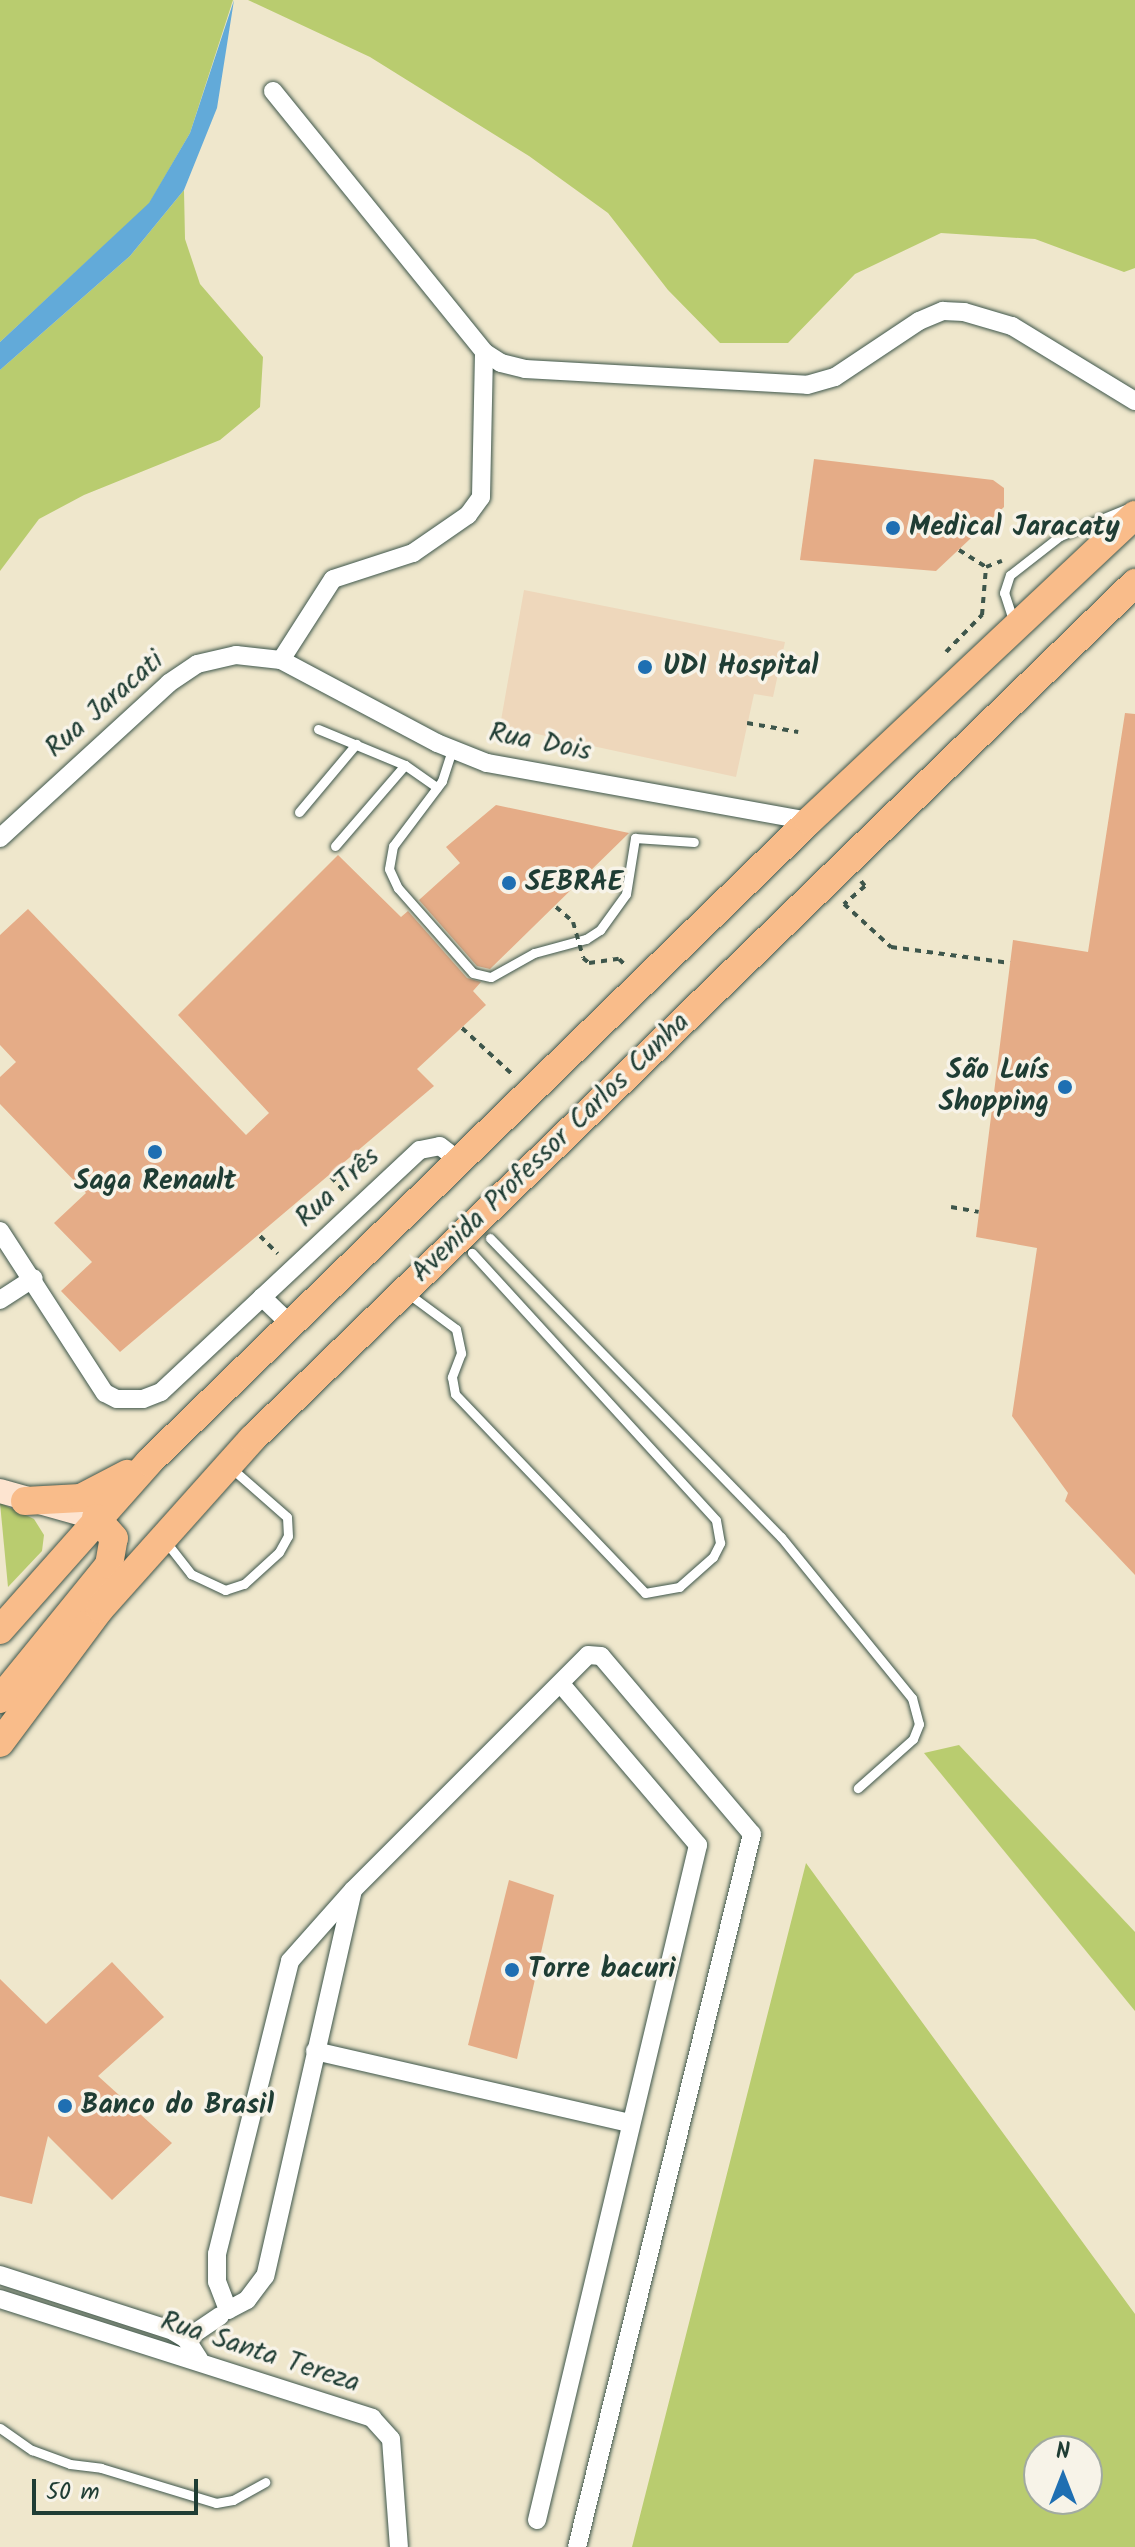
<!DOCTYPE html>
<html>
<head>
<meta charset="utf-8">
<style>
  body { margin:0 }
  #map { position:relative; width:1135px; height:2547px; overflow:hidden; background:#efe7cc; font-family:Kalam,sans-serif }
  div>[style] { position:absolute }
  .built>* { inset:0; background:#eed7bb }
  .green>* { inset:0; background:#b9cc6f }
  .water>* { inset:0; background:#62aad9 }
  .building>* { inset:0; background:#e5ac87 }
  .path>* { height:4px; margin-top:-2px; transform-origin:0; background:repeating-linear-gradient(90deg,#3e564b 0 6px,transparent 0 12px) }
  .roads { filter:drop-shadow(0 0 2px #3e564b) drop-shadow(0 0 2px #3e564b) }
  .lane>* { height:9px; margin:-4.5px; padding:0 4.5px; transform-origin:4.5px; border-radius:4.5px; background:#fff }
  .street>* { height:18px; margin:-9px; padding:0 9px; transform-origin:9px; border-radius:9px; background:#fff }
  .secondary>* { height:24px; margin:-12px; padding:0 12px; transform-origin:12px; border-radius:12px; background:#fde4d0 }
  .primary>* { height:28px; margin:-14px; padding:0 14px; transform-origin:14px; border-radius:14px; background:#f9bc8a }
  .path-bridge>* { height:4px; margin-top:-2px; transform-origin:0; background:repeating-linear-gradient(90deg,#3e564b 0 6px,transparent 0 12px) }
  .dots>* { width:22px; height:22px; translate:-50% -50%; box-sizing:border-box; border:4px solid #f7f3e8; border-radius:50% }
  span { translate:-50% -50%; white-space:nowrap; text-align:center; line-height:1.15; -webkit-text-stroke:7px #f7f3e8; paint-order:stroke }
  .poi-label { font-size:28px; color:#1f3d34; font-weight:700 }
  .left { translate:0 -50%; text-align:left }
  .right { translate:-100% -50%; text-align:right }
  .street-label { font-size:28px; color:#1f3d34 }
  .north { position:absolute; left:1023px; top:2435px; width:80px; height:80px; box-sizing:border-box; background:#f7f3e8; border:2px solid #a1aaa0; border-radius:50%; rotate:0deg; font-size:22px; font-weight:700; line-height:32px; text-align:center; color:#1f3d34 }
  .north::after { content:''; display:block; margin:auto; width:28px; height:36px; background:#1f6fb2; clip-path:polygon(50% 0,100% 100%,50% 72%,0 100%) }
  .scale { position:absolute; left:32px; top:2479px; width:166px; height:36px; box-sizing:border-box; border:4px solid #1f3d34; border-top:0; padding-left:10px; font-size:24px; line-height:28px; white-space:nowrap; color:#1f3d34; -webkit-text-stroke:6px #f7f3e8; paint-order:stroke }
</style>
</head>
<body>
<div id="map">
  <div class="built">
    <div style="clip-path:polygon(524px 590px,785px 642px,773px 697px,754px 694px,736px 777px,500px 726px)"></div>
  </div>
  <div class="green">
    <div style="clip-path:polygon(0 0,233px 0,190px 133px,149px 204px,0 342px)"></div>
    <div style="clip-path:polygon(248px 0,1135px 0,1135px 268px,1124px 272px,1035px 239px,941px 233px,855px 274px,788px 343px,720px 343px,668px 290px,608px 213px,529px 156px,370px 57px)"></div>
    <div style="clip-path:polygon(184px 190px,185px 239px,200px 284px,263px 357px,260px 407px,220px 440px,84px 495px,39px 519px,0 571px,0 370px,130px 256px)"></div>
    <div style="clip-path:polygon(0 1503px,34px 1519px,44px 1535px,42px 1551px,8px 1587px)"></div>
    <div style="clip-path:polygon(959px 1745px,1135px 1932px,1135px 2011px,924px 1753px)"></div>
    <div style="clip-path:polygon(evenodd,806px 1863px,1135px 2314px,1135px 2547px,632px 2547px,806px 1863px,1039px 2451px,1087px 2451px,1087px 2499px,1039px 2499px,1039px 2451px)"></div>
  </div>
  <div class="water">
    <div style="clip-path:polygon(234px 0,217px 108px,184px 190px,130px 256px,0 370px,0 342px,149px 203px,190px 133px)"></div>
  </div>
  <div class="building">
    <div style="clip-path:polygon(814px 459px,993px 480px,1004px 488px,1004px 507px,936px 571px,800px 560px)"></div>
    <div style="clip-path:polygon(1125px 713px,1135px 714px,1135px 1575px,1065px 1501px,1068px 1493px,1012px 1416px,1037px 1248px,976px 1237px,1013px 940px,1088px 952px)"></div>
    <div style="clip-path:polygon(496px 805px,629px 833px,490px 969px,477px 966px,419px 900px,460px 863px,446px 847px)"></div>
    <div style="clip-path:polygon(338px 855px,401px 917px,408px 911px,467px 978px,481px 982px,473px 991px,486px 1005px,417px 1069px,434px 1086px,120px 1352px,61px 1291px,92px 1262px,54px 1223px,86px 1193px,0 1104px,0 1077px,16px 1062px,0 1045px,0 935px,28px 909px,246px 1135px,269px 1113px,178px 1015px)"></div>
    <div style="clip-path:polygon(509px 1880px,554px 1895px,517px 2059px,468px 2045px)"></div>
    <div style="clip-path:polygon(112px 1962px,164px 2017px,98px 2076px,172px 2143px,112px 2200px,48px 2136px,32px 2204px,0 2196px,0 1979px,46px 2024px)"></div>
  </div>
  <div class="path">
    <div style="left:959px;top:550px;width:32px;rotate:32deg"></div>
    <div style="left:986px;top:567px;width:17px;rotate:-21deg"></div>
    <div style="left:946px;top:652px;width:52px;rotate:-45.8deg"></div>
    <div style="left:982px;top:615px;width:48px;rotate:-85.2deg"></div>
    <div style="left:747px;top:723px;width:52px;rotate:10deg"></div>
    <div style="left:861px;top:881px;width:6px;rotate:51deg"></div>
    <div style="left:865px;top:886px;width:28px;rotate:139deg"></div>
    <div style="left:844px;top:904px;width:64px;rotate:42.5deg"></div>
    <div style="left:891px;top:947px;width:120px;rotate:7.7deg"></div>
    <div style="left:556px;top:907px;width:23px;rotate:41deg"></div>
    <div style="left:583px;top:958px;width:8px;rotate:40deg"></div>
    <div style="left:589px;top:963px;width:30px;rotate:-8deg"></div>
    <div style="left:619px;top:959px;width:11px;rotate:45deg"></div>
    <div style="left:462px;top:1028px;width:69px;rotate:42.7deg"></div>
    <div style="left:331px;top:1177px;width:21px;rotate:47deg"></div>
    <div style="left:951px;top:1207px;width:28px;rotate:10deg"></div>
    <div style="left:260px;top:1236px;width:25px;rotate:45deg"></div>
  </div>
  <div class="roads">
    <div class="lane">
      <div style="left:1014px;top:623px;width:32px;rotate:-108deg"></div>
      <div style="left:1004px;top:593px;width:19px;rotate:-72deg"></div>
      <div style="left:1010px;top:575px;width:63px;rotate:-38deg"></div>
      <div style="left:1060px;top:536px;width:74px;rotate:-22.4deg"></div>
      <div style="left:318px;top:729px;width:94px;rotate:22.5deg"></div>
      <div style="left:405px;top:765px;width:39px;rotate:35deg"></div>
      <div style="left:452px;top:750px;width:33px;rotate:108deg"></div>
      <div style="left:442px;top:781px;width:81px;rotate:127deg"></div>
      <div style="left:393px;top:846px;width:23px;rotate:100deg"></div>
      <div style="left:389px;top:869px;width:21px;rotate:65deg"></div>
      <div style="left:398px;top:888px;width:113px;rotate:48.6deg"></div>
      <div style="left:473px;top:973px;width:18px;rotate:13deg"></div>
      <div style="left:491px;top:977px;width:49px;rotate:-29.2deg"></div>
      <div style="left:534px;top:953px;width:54px;rotate:-15.1deg"></div>
      <div style="left:586px;top:939px;width:17px;rotate:-33deg"></div>
      <div style="left:600px;top:930px;width:44px;rotate:-54.2deg"></div>
      <div style="left:626px;top:894px;width:57px;rotate:-80.9deg"></div>
      <div style="left:635px;top:838px;width:59px;rotate:3.9deg"></div>
      <div style="left:299px;top:812px;width:89px;rotate:-50deg"></div>
      <div style="left:335px;top:846px;width:107px;rotate:-49.2deg"></div>
      <div style="left:490px;top:1238px;width:417px;rotate:45.8deg"></div>
      <div style="left:781px;top:1537px;width:208px;rotate:50.9deg"></div>
      <div style="left:912px;top:1698px;width:27px;rotate:75deg"></div>
      <div style="left:919px;top:1724px;width:16px;rotate:112deg"></div>
      <div style="left:913px;top:1739px;width:74px;rotate:138.3deg"></div>
      <div style="left:406px;top:1292px;width:62px;rotate:36.5deg"></div>
      <div style="left:456px;top:1329px;width:25px;rotate:78deg"></div>
      <div style="left:461px;top:1353px;width:26px;rotate:111deg"></div>
      <div style="left:452px;top:1377px;width:17px;rotate:80deg"></div>
      <div style="left:455px;top:1394px;width:275px;rotate:46.3deg"></div>
      <div style="left:645px;top:1593px;width:35px;rotate:-10deg"></div>
      <div style="left:679px;top:1587px;width:45px;rotate:-41.4deg"></div>
      <div style="left:713px;top:1557px;width:16px;rotate:-63deg"></div>
      <div style="left:720px;top:1543px;width:23px;rotate:-100deg"></div>
      <div style="left:716px;top:1520px;width:362px;rotate:-132.4deg"></div>
      <div style="left:166px;top:1542px;width:41px;rotate:52deg"></div>
      <div style="left:191px;top:1574px;width:38px;rotate:25deg"></div>
      <div style="left:225px;top:1590px;width:20px;rotate:-18deg"></div>
      <div style="left:244px;top:1584px;width:47px;rotate:-42.4deg"></div>
      <div style="left:279px;top:1552px;width:18px;rotate:-61deg"></div>
      <div style="left:288px;top:1536px;width:19px;rotate:-93deg"></div>
      <div style="left:287px;top:1517px;width:76px;rotate:-138.7deg"></div>
      <div style="left:0;top:2428px;width:39px;rotate:35deg"></div>
      <div style="left:32px;top:2450px;width:40px;rotate:20.2deg"></div>
      <div style="left:70px;top:2464px;width:31px;rotate:7deg"></div>
      <div style="left:101px;top:2468px;width:120px;rotate:16.9deg"></div>
      <div style="left:216px;top:2503px;width:17px;rotate:-10deg"></div>
      <div style="left:233px;top:2500px;width:37px;rotate:-29deg"></div>
    </div>
    <div class="street">
      <div style="left:273px;top:91px;width:336px;rotate:51deg"></div>
      <div style="left:484px;top:352px;width:20px;rotate:33deg"></div>
      <div style="left:501px;top:363px;width:25px;rotate:14deg"></div>
      <div style="left:525px;top:369px;width:282px;rotate:3.2deg"></div>
      <div style="left:807px;top:385px;width:29px;rotate:-16deg"></div>
      <div style="left:835px;top:377px;width:101px;rotate:-33.7deg"></div>
      <div style="left:919px;top:321px;width:26px;rotate:-23deg"></div>
      <div style="left:943px;top:311px;width:21px;rotate:3deg"></div>
      <div style="left:964px;top:312px;width:50px;rotate:16.3deg"></div>
      <div style="left:1012px;top:326px;width:144px;rotate:31.4deg"></div>
      <div style="left:281px;top:660px;width:96px;rotate:-57.3deg"></div>
      <div style="left:333px;top:579px;width:84px;rotate:-18deg"></div>
      <div style="left:413px;top:553px;width:67px;rotate:-34.6deg"></div>
      <div style="left:468px;top:515px;width:22px;rotate:-54deg"></div>
      <div style="left:481px;top:497px;width:145px;rotate:-88.8deg"></div>
      <div style="left:0;top:838px;width:229px;rotate:-42.5deg"></div>
      <div style="left:169px;top:683px;width:34px;rotate:-34deg"></div>
      <div style="left:197px;top:664px;width:40px;rotate:-13deg"></div>
      <div style="left:236px;top:655px;width:45px;rotate:6.3deg"></div>
      <div style="left:281px;top:660px;width:177px;rotate:28deg"></div>
      <div style="left:437px;top:743px;width:54px;rotate:21.8deg"></div>
      <div style="left:487px;top:763px;width:327px;rotate:10.2deg"></div>
      <div style="left:0;top:1231px;width:193px;rotate:57.1deg"></div>
      <div style="left:105px;top:1393px;width:13px;rotate:27deg"></div>
      <div style="left:117px;top:1399px;width:26px"></div>
      <div style="left:143px;top:1399px;width:19px;rotate:-21deg"></div>
      <div style="left:161px;top:1392px;width:354px;rotate:-43.1deg"></div>
      <div style="left:420px;top:1150px;width:20px;rotate:-11deg"></div>
      <div style="left:440px;top:1146px;width:23px;rotate:38deg"></div>
      <div style="left:262px;top:1297px;width:39px;rotate:44deg"></div>
      <div style="left:0;top:1300px;width:40px;rotate:-32.9deg"></div>
      <div style="left:353px;top:1890px;width:396px;rotate:102.8deg"></div>
      <div style="left:265px;top:2276px;width:30px;rotate:127deg"></div>
      <div style="left:247px;top:2300px;width:21px;rotate:152deg"></div>
      <div style="left:228px;top:2310px;width:30px;rotate:-111deg"></div>
      <div style="left:217px;top:2282px;width:28px;rotate:-90deg"></div>
      <div style="left:217px;top:2254px;width:302px;rotate:-76deg"></div>
      <div style="left:290px;top:1961px;width:95px;rotate:-48.4deg"></div>
      <div style="left:353px;top:1890px;width:332px;rotate:-45deg"></div>
      <div style="left:588px;top:1655px;width:13px;rotate:4deg"></div>
      <div style="left:601px;top:1656px;width:233px;rotate:49.7deg"></div>
      <div style="left:752px;top:1834px;width:734px;rotate:103.79deg"></div>
      <div style="left:315px;top:2051px;width:322px;rotate:12.9deg"></div>
      <div style="left:0;top:2275px;width:182px;rotate:17.9deg"></div>
      <div style="left:173px;top:2331px;width:15px;rotate:32deg"></div>
      <div style="left:186px;top:2339px;width:24px;rotate:57deg"></div>
      <div style="left:0;top:2299px;width:391px;rotate:17.7deg"></div>
      <div style="left:372px;top:2418px;width:28px;rotate:48deg"></div>
      <div style="left:391px;top:2439px;width:108px;rotate:85.8deg"></div>
      <div style="left:186px;top:2339px;width:41px;rotate:-34.1deg"></div>
      <div style="left:537px;top:2520px;width:694px;rotate:-76.58deg"></div>
      <div style="left:698px;top:1845px;width:211px;rotate:-130.4deg"></div>
    </div>
    <div class="secondary">
      <div style="left:0;top:1491px;width:100px;rotate:15.7deg"></div>
    </div>
    <div class="primary">
      <div style="left:25px;top:1501px;width:56px;rotate:-3.1deg"></div>
      <div style="left:81px;top:1498px;width:52px;rotate:-27.6deg"></div>
      <div style="left:0;top:1630px;width:225px;rotate:-48.4deg"></div>
      <div style="left:149px;top:1462px;width:920px;rotate:-44.16deg"></div>
      <div style="left:809px;top:821px;width:447px;rotate:-43.2deg"></div>
      <div style="left:0;top:1699px;width:173px;rotate:-50.9deg"></div>
      <div style="left:109px;top:1565px;width:27px;rotate:-80deg"></div>
      <div style="left:114px;top:1538px;width:27px;rotate:-132deg"></div>
      <div style="left:0;top:1743px;width:167px;rotate:-53.3deg"></div>
      <div style="left:100px;top:1609px;width:228px;rotate:-48.2deg"></div>
      <div style="left:252px;top:1439px;width:1230px;rotate:-44.11deg"></div>
    </div>
  </div>
  <div class="path-bridge">
    <div style="left:573px;top:922px;width:37px;rotate:74deg"></div>
  </div>
  <div class="dots">
    <div style="left:893px;top:528px;background:#1f6fb2"></div>
    <div style="left:645px;top:667px;background:#1f6fb2"></div>
    <div style="left:509px;top:883px;background:#1f6fb2"></div>
    <div style="left:1065px;top:1087px;background:#1f6fb2"></div>
    <div style="left:155px;top:1152px;background:#1f6fb2"></div>
    <div style="left:512px;top:1970px;background:#1f6fb2"></div>
    <div style="left:65px;top:2106px;background:#1f6fb2"></div>
  </div>
  <div class="poi-label">
    <span class="left" style="left:909px;top:528px">Medical Jaracaty</span>
    <span class="left" style="left:663px;top:667px">UDI Hospital</span>
    <span class="left" style="left:525px;top:883px">SEBRAE</span>
    <span class="right" style="left:1049px;top:1087px">São Luís<br>Shopping</span>
    <span style="left:155px;top:1182px">Saga Renault</span>
    <span class="left" style="left:528px;top:1970px">Torre bacuri</span>
    <span class="left" style="left:81px;top:2106px">Banco do Brasil</span>
  </div>
  <div class="street-label">
    <span style="left:105px;top:705px;rotate:-41deg">Rua Jaracati</span>
    <span style="left:540px;top:743px;rotate:11deg">Rua Dois</span>
    <span style="left:551px;top:1148px;rotate:-44deg">Avenida Professor Carlos Cunha</span>
    <span style="left:338px;top:1188px;rotate:-43deg">Rua Três</span>
    <span style="left:260px;top:2353px;rotate:18deg">Rua Santa Tereza</span>
  </div>
  <div class="north">N</div>
  <div class="scale">50 m</div>
</div>
</body>
</html>
